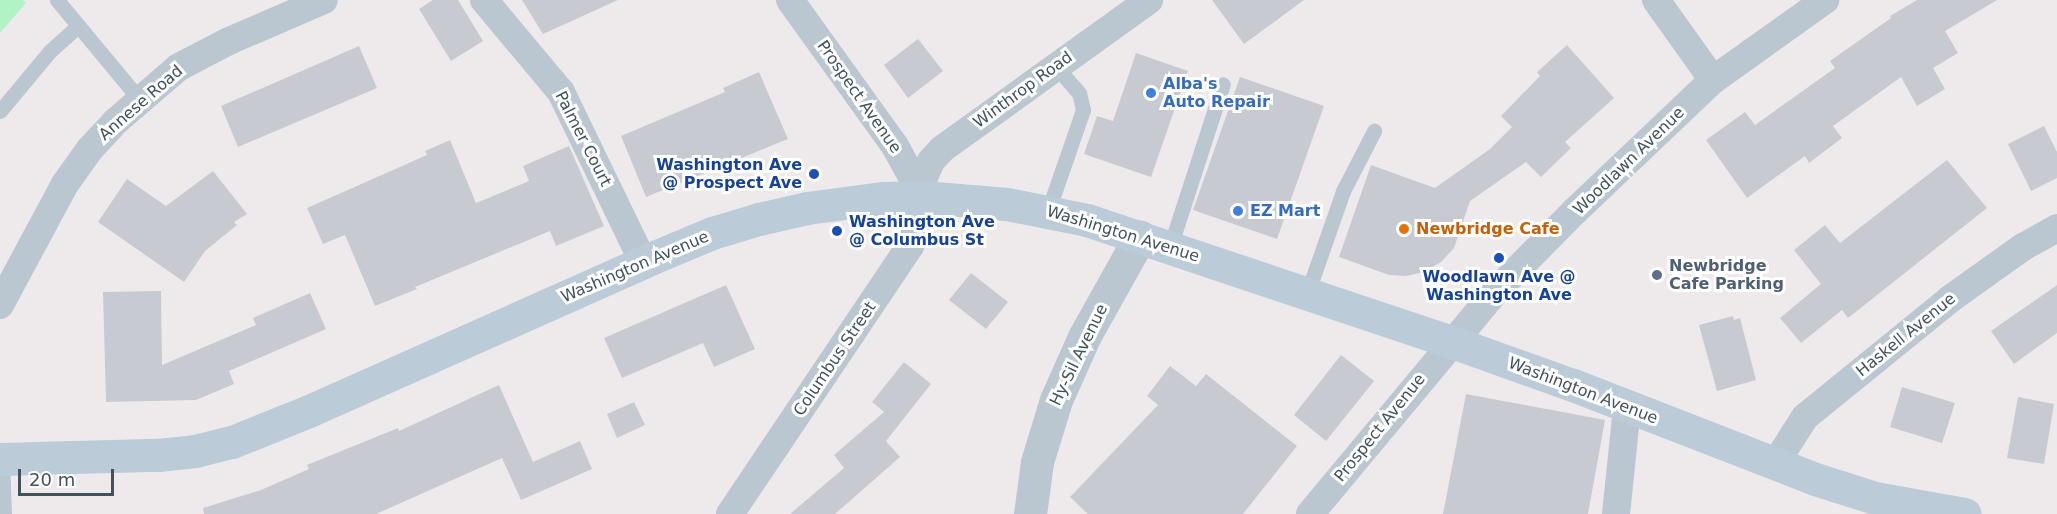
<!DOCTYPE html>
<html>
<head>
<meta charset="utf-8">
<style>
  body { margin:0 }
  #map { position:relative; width:2057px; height:514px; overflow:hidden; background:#eeeaeb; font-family:"DejaVu Sans",sans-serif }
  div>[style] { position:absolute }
  .green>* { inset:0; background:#b2f3c6 }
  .building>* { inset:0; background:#c7cbd1 }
  .service>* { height:15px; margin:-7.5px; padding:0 7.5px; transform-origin:7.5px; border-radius:7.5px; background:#bac7d0 }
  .minor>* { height:28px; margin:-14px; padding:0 14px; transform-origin:14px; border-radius:14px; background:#bac7d0 }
  .tertiary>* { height:33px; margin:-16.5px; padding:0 16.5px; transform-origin:16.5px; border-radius:16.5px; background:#bac7d0 }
  .secondary>* { height:33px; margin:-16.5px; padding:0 16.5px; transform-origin:16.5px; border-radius:16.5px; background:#bbcbd7 }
  .dots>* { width:16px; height:16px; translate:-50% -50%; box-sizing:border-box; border:3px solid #fff; border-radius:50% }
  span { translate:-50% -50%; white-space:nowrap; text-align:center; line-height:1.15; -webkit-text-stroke:6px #fff; paint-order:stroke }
  .shop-label { font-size:16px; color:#366cbe; font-weight:700 }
  .left { translate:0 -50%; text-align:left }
  .street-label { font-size:16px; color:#42515a }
  .transit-label { font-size:16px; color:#164399; font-weight:700 }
  .right { translate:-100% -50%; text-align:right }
  .food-label { font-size:16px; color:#c56008; font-weight:700 }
  .service-label { font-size:16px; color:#4e5e75; font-weight:700 }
  .scale { position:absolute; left:18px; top:469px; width:96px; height:27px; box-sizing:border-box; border:3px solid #42515a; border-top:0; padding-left:8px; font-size:18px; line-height:21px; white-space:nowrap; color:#42515a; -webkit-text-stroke:4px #fff; paint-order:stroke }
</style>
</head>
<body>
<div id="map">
  <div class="green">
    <div style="clip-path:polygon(0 0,23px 0,26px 3px,0 33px)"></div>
  </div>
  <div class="building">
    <div style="clip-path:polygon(433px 0,458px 0,483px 41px,451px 61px,419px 9px)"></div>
    <div style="clip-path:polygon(522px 0,618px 0,543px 34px)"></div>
    <div style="clip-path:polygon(1212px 0,1304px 0,1244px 44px)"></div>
    <div style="clip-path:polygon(1917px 0,1997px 0,1945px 31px,1958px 53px,1933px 68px,1945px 89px,1917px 106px,1901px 77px,1833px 126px,1842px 138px,1809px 163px,1805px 156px,1747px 198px,1706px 140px,1745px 112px,1755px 125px,1835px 68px,1830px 61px,1891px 18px,1890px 16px)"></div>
    <div style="clip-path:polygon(918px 39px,943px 71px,908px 98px,884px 65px)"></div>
    <div style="clip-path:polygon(1567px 45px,1614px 98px,1565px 142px,1571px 148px,1541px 177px,1526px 162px,1470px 201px,1454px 248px,1441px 262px,1424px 272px,1406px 276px,1389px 275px,1339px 257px,1371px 165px,1435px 188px,1490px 149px,1512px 127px,1501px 116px,1540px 76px,1537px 72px)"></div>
    <div style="clip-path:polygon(359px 46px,377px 88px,238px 147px,221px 106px)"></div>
    <div style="clip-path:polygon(1136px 53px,1188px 71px,1151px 177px,1084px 154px,1097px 116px,1113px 121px)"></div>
    <div style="clip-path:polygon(759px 72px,788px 139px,646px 197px,621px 136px,725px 92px,723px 88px)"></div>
    <div style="clip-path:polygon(1240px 77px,1324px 106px,1277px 239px,1193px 210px)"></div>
    <div style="clip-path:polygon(2044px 126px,2057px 152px,2057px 178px,2031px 191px,2008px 144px)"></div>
    <div style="clip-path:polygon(450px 140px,476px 203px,529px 181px,523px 166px,569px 146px,604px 226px,556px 246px,550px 231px,415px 287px,417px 289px,375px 306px,345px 235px,323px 244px,307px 208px,427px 155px,425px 151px)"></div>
    <div style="clip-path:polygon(1947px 160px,1987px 208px,1848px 318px,1842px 310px,1801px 343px,1780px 318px,1821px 284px,1794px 250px,1825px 225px,1840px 243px)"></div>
    <div style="clip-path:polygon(213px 171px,247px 214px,234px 222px,237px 225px,205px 251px,184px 282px,98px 222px,127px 179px,166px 206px)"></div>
    <div style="clip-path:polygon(971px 273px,1008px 302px,986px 329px,949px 300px)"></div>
    <div style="clip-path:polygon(726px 285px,755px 349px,714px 367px,703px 343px,622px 378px,604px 338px)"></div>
    <div style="clip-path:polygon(2057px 285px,2057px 333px,2014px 364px,1991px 331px)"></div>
    <div style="clip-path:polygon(161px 291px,162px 365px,256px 325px,253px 318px,310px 293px,326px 329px,229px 371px,234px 384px,196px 400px,106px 402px,103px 292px)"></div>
    <div style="clip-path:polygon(1733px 316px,1734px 320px,1740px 318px,1756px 380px,1717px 391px,1699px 325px)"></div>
    <div style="clip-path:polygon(1341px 355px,1374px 381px,1326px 441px,1294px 415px)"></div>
    <div style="clip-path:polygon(904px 362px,931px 384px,886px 441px,900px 457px,835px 514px,790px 514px,844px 468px,834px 455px,884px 412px,872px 402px)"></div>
    <div style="clip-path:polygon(1170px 366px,1196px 386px,1206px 374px,1297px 446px,1243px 514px,1088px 514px,1070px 497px,1158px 405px,1147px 396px)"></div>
    <div style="clip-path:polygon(499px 385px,533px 462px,580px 441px,592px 469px,521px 500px,502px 458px,376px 514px,204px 514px,203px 508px,261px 490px,309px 469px,307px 465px,398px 428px,399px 431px)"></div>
    <div style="clip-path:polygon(1902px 387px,1955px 403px,1942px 443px,1890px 427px)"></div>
    <div style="clip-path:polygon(1466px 394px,1605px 420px,1588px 514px,1443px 514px)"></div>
    <div style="clip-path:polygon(2018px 397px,2054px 404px,2044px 464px,2007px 458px)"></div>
    <div style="clip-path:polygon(634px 402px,645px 425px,617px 438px,607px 414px)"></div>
  </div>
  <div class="service">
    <div style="left:57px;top:0;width:130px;rotate:50.3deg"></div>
    <div style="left:0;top:111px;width:78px;rotate:-50.2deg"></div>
    <div style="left:50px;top:51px;width:38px;rotate:-42deg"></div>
    <div style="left:1048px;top:211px;width:107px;rotate:-70.9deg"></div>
    <div style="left:1083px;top:110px;width:17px;rotate:-103deg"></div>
    <div style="left:1079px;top:93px;width:35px;rotate:-131deg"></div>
    <div style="left:1170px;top:247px;width:171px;rotate:-72deg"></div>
    <div style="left:1307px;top:294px;width:109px;rotate:-70.7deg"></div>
    <div style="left:1343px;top:191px;width:68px;rotate:-62.7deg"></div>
    <div style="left:2px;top:459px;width:55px;rotate:87.9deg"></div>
  </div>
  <div class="minor">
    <div style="left:484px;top:0;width:120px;rotate:50.1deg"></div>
    <div style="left:561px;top:92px;width:189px;rotate:64.2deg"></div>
    <div style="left:790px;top:0;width:180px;rotate:54.3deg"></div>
    <div style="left:895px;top:146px;width:58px;rotate:61.2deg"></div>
    <div style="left:1656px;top:0;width:98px;rotate:54.5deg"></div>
    <div style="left:0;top:305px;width:137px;rotate:-61.8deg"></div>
    <div style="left:65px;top:184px;width:43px;rotate:-54.5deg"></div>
    <div style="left:90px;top:149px;width:37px;rotate:-47deg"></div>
    <div style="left:115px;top:122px;width:84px;rotate:-40.7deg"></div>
    <div style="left:179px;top:67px;width:56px;rotate:-27.5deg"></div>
    <div style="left:229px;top:41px;width:103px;rotate:-23.3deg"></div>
    <div style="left:1775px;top:464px;width:56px;rotate:-57.4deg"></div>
    <div style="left:1805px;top:417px;width:187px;rotate:-39.1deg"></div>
    <div style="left:1950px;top:299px;width:90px;rotate:-35.5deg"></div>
    <div style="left:2023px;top:247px;width:39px;rotate:-29deg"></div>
    <div style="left:730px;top:514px;width:323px;rotate:-56.1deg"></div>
    <div style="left:910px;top:246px;width:32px;rotate:-70deg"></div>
    <div style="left:921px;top:216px;width:39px;rotate:-86deg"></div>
    <div style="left:924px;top:177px;width:17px;rotate:-66deg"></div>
    <div style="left:931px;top:161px;width:16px;rotate:-47deg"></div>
    <div style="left:942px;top:149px;width:255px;rotate:-35.7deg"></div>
    <div style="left:1310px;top:514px;width:288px;rotate:-50.2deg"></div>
    <div style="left:1494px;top:293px;width:115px;rotate:-45.4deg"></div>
    <div style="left:1575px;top:211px;width:190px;rotate:-43.5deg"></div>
    <div style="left:1713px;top:80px;width:138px;rotate:-35.5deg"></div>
    <div style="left:1616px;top:514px;width:108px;rotate:-84.1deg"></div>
  </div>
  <div class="tertiary">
    <div style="left:1030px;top:514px;width:52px;rotate:-82.3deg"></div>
    <div style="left:1037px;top:462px;width:65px;rotate:-73deg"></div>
    <div style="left:1056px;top:400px;width:69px;rotate:-66deg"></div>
    <div style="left:1084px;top:337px;width:115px;rotate:-60.8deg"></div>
  </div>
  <div class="secondary">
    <div style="left:0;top:459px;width:158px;rotate:-1.5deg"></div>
    <div style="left:158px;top:455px;width:37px;rotate:-6deg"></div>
    <div style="left:195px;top:451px;width:38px;rotate:-14deg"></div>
    <div style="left:232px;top:442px;width:83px;rotate:-21.9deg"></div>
    <div style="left:309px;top:411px;width:366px;rotate:-24deg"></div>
    <div style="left:643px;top:262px;width:75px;rotate:-22.8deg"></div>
    <div style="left:712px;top:233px;width:49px;rotate:-16.6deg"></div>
    <div style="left:759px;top:219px;width:49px;rotate:-12.9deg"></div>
    <div style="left:807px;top:208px;width:77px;rotate:-7.5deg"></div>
    <div style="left:883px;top:198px;width:40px;rotate:-1.4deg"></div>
    <div style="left:923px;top:197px;width:84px;rotate:4.8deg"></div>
    <div style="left:1007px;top:204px;width:82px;rotate:11.3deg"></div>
    <div style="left:1087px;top:220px;width:385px;rotate:18.5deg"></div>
    <div style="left:1452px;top:342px;width:128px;rotate:19.6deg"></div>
    <div style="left:1573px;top:385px;width:260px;rotate:21.2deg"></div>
    <div style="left:1815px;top:479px;width:63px;rotate:17.6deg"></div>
    <div style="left:1875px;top:498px;width:91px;rotate:10.1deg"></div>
  </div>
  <div class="dots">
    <div style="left:1151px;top:93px;background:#3f7fe0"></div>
    <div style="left:814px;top:174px;background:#1a4fb4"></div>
    <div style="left:1238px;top:211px;background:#3f7fe0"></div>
    <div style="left:1404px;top:229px;background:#e8710a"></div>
    <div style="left:837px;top:231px;background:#1a4fb4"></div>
    <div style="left:1499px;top:258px;background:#1a4fb4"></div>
    <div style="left:1657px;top:275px;background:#5c6f8a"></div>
  </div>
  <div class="shop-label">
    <span class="left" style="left:1163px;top:93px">Alba's<br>Auto Repair</span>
    <span class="left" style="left:1250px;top:211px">EZ Mart</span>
  </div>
  <div class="street-label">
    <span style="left:1023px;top:90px;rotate:-36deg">Winthrop Road</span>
    <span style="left:859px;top:97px;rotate:55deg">Prospect Avenue</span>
    <span style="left:141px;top:103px;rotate:-41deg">Annese Road</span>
    <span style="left:583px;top:139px;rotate:63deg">Palmer Court</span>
    <span style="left:1629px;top:161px;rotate:-44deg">Woodlawn Avenue</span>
    <span style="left:1123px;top:234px;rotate:17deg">Washington Avenue</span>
    <span style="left:635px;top:267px;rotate:-23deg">Washington Avenue</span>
    <span style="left:1906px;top:335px;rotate:-39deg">Haskell Avenue</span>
    <span style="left:1079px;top:355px;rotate:-64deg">Hy-Sil Avenue</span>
    <span style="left:835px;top:359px;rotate:-56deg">Columbus Street</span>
    <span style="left:1583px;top:391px;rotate:21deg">Washington Avenue</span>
    <span style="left:1380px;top:428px;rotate:-51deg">Prospect Avenue</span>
  </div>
  <div class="transit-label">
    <span class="right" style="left:802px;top:174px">Washington Ave<br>@ Prospect Ave</span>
    <span class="left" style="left:849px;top:231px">Washington Ave<br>@ Columbus St</span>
    <span style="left:1499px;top:286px">Woodlawn Ave @<br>Washington Ave</span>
  </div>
  <div class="food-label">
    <span class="left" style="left:1416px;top:229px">Newbridge Cafe</span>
  </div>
  <div class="service-label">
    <span class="left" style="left:1669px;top:275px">Newbridge<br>Cafe Parking</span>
  </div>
  <div class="scale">20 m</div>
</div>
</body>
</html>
